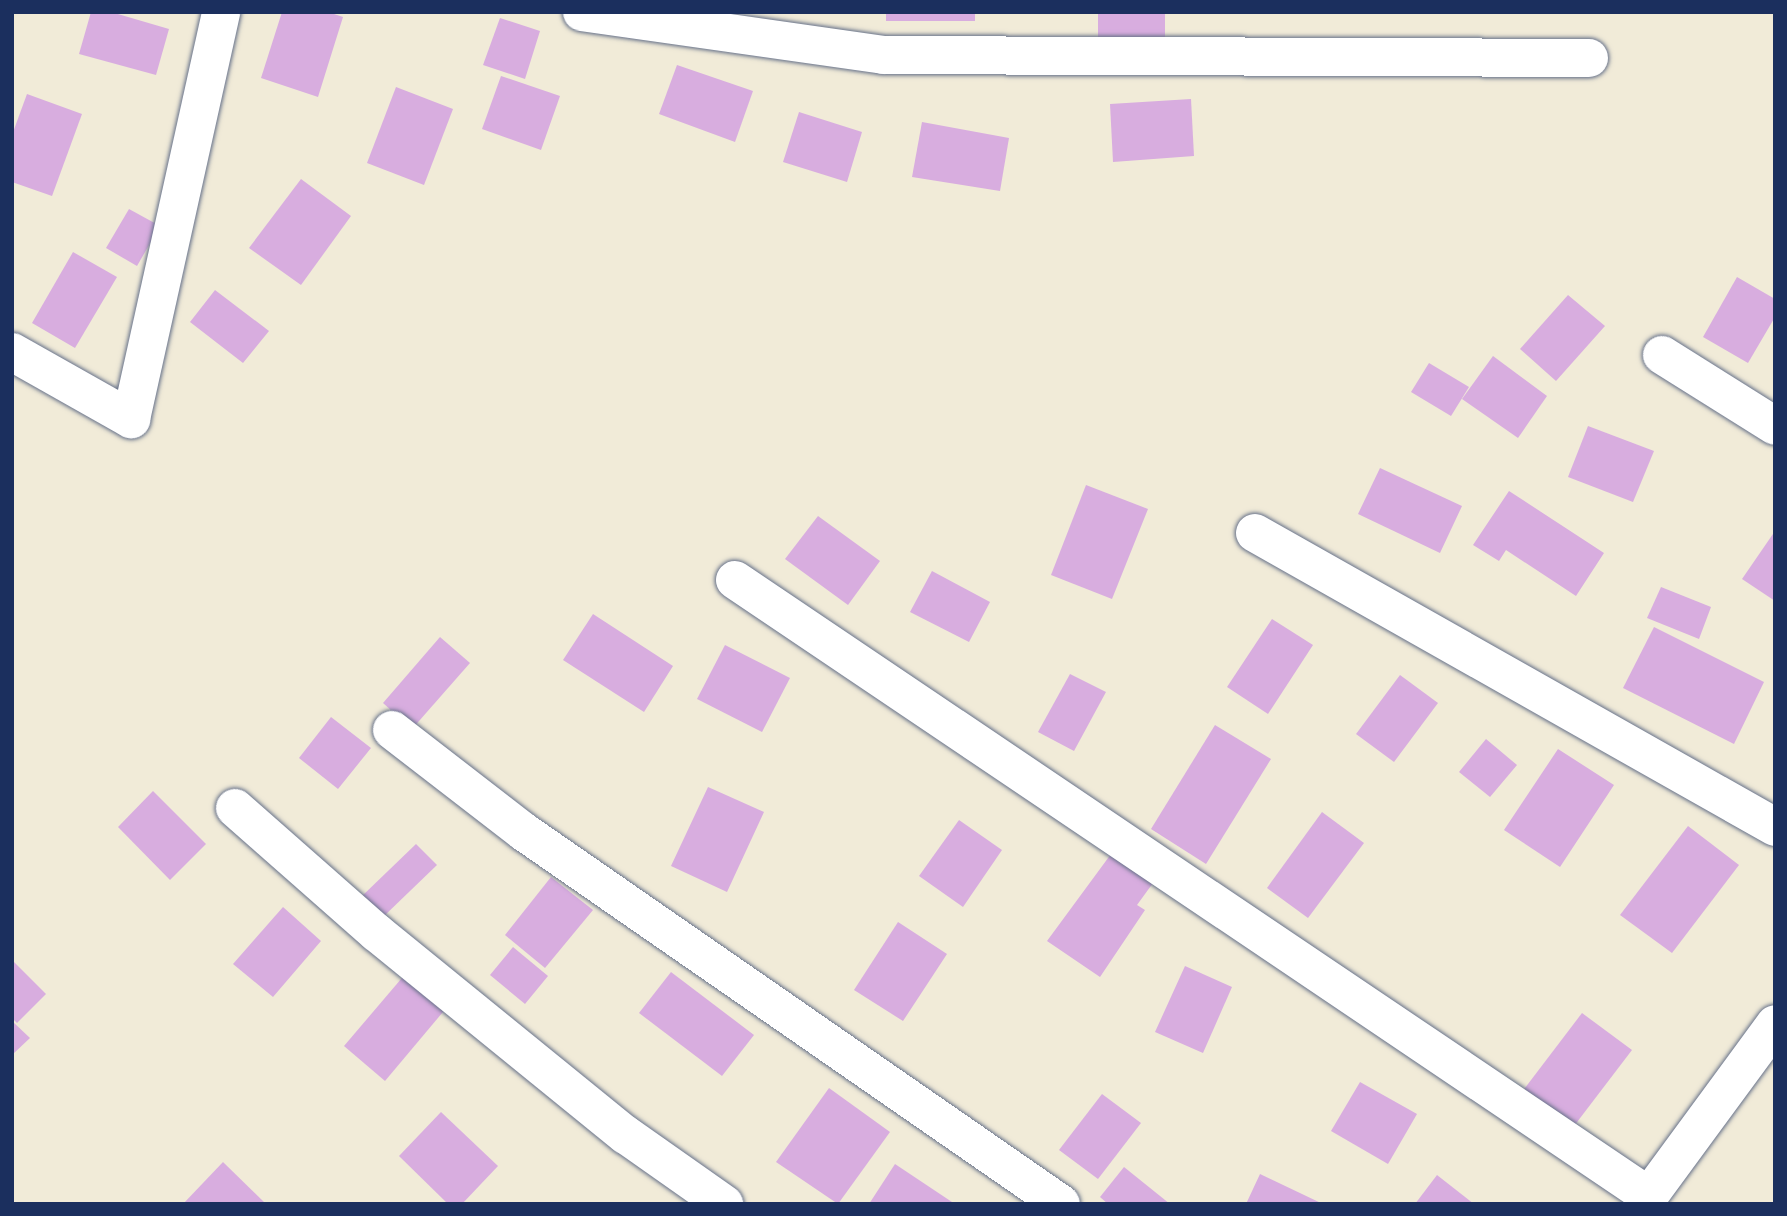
<!DOCTYPE html>
<html>
<head>
<meta charset="utf-8">
<style>
  body { margin:0 }
  #map { position:relative; width:1787px; height:1216px; overflow:hidden; background:#f1ebd8; font-family:"Indie Flower",sans-serif }
  div>[style] { position:absolute }
  .building>* { inset:0; background:#d8addf }
  .roads { filter:drop-shadow(0 0 2px #667189) drop-shadow(0 0 2px #667189) }
  .minor>* { height:38px; margin:-19px; padding:0 19px; transform-origin:19px; border-radius:19px; background:#fff }
  span { translate:-50% -50%; white-space:nowrap; text-align:center; line-height:1.15; -webkit-text-stroke:5px #f6f6f2; paint-order:stroke }
  .frame { position:absolute; inset:0; border:14px solid #1b2f5e; pointer-events:none }
</style>
</head>
<body>
<div id="map">
  <div class="building">
    <div style="clip-path:polygon(91px 12px,111px 12px,169px 29px,156px 75px,79px 54px)"></div>
    <div style="clip-path:polygon(282px 12px,328px 12px,343px 17px,318px 97px,261px 78px)"></div>
    <div style="clip-path:polygon(886px 12px,975px 12px,975px 21px,886px 21px)"></div>
    <div style="clip-path:polygon(1098px 12px,1165px 12px,1165px 42px,1098px 42px)"></div>
    <div style="clip-path:polygon(500px 18px,540px 31px,525px 79px,483px 65px)"></div>
    <div style="clip-path:polygon(677px 65px,753px 91px,735px 142px,659px 114px)"></div>
    <div style="clip-path:polygon(501px 76px,560px 96px,541px 150px,482px 129px)"></div>
    <div style="clip-path:polygon(396px 87px,453px 109px,424px 185px,367px 163px)"></div>
    <div style="clip-path:polygon(27px 94px,82px 114px,52px 196px,12px 182px,12px 135px)"></div>
    <div style="clip-path:polygon(1191px 99px,1194px 156px,1113px 162px,1110px 104px)"></div>
    <div style="clip-path:polygon(799px 112px,862px 132px,847px 182px,783px 162px)"></div>
    <div style="clip-path:polygon(922px 122px,1009px 138px,1000px 191px,912px 177px)"></div>
    <div style="clip-path:polygon(301px 179px,351px 216px,301px 285px,249px 248px)"></div>
    <div style="clip-path:polygon(129px 209px,160px 226px,137px 266px,106px 248px)"></div>
    <div style="clip-path:polygon(73px 252px,117px 277px,75px 348px,32px 323px)"></div>
    <div style="clip-path:polygon(1737px 277px,1775px 299px,1775px 317px,1748px 363px,1703px 337px)"></div>
    <div style="clip-path:polygon(215px 290px,269px 331px,243px 363px,190px 322px)"></div>
    <div style="clip-path:polygon(1568px 295px,1605px 326px,1556px 381px,1520px 349px)"></div>
    <div style="clip-path:polygon(1493px 356px,1547px 396px,1518px 438px,1462px 399px)"></div>
    <div style="clip-path:polygon(1429px 363px,1469px 387px,1451px 416px,1411px 392px)"></div>
    <div style="clip-path:polygon(1588px 426px,1654px 451px,1633px 502px,1568px 477px)"></div>
    <div style="clip-path:polygon(1380px 468px,1462px 506px,1440px 553px,1358px 514px)"></div>
    <div style="clip-path:polygon(1086px 485px,1148px 509px,1112px 599px,1051px 575px)"></div>
    <div style="clip-path:polygon(1509px 491px,1604px 553px,1576px 596px,1506px 550px,1499px 561px,1473px 545px)"></div>
    <div style="clip-path:polygon(818px 516px,880px 561px,848px 605px,785px 559px)"></div>
    <div style="clip-path:polygon(1775px 531px,1775px 601px,1742px 579px)"></div>
    <div style="clip-path:polygon(932px 571px,990px 602px,969px 642px,910px 612px)"></div>
    <div style="clip-path:polygon(1661px 587px,1711px 607px,1699px 639px,1647px 618px)"></div>
    <div style="clip-path:polygon(593px 614px,673px 666px,644px 712px,563px 660px)"></div>
    <div style="clip-path:polygon(1272px 619px,1313px 645px,1268px 714px,1227px 687px)"></div>
    <div style="clip-path:polygon(1654px 627px,1764px 682px,1734px 744px,1623px 688px)"></div>
    <div style="clip-path:polygon(440px 637px,470px 663px,412px 729px,383px 703px)"></div>
    <div style="clip-path:polygon(725px 645px,790px 678px,762px 732px,697px 699px)"></div>
    <div style="clip-path:polygon(1070px 674px,1106px 692px,1074px 751px,1038px 732px)"></div>
    <div style="clip-path:polygon(1400px 675px,1438px 703px,1394px 762px,1356px 734px)"></div>
    <div style="clip-path:polygon(331px 717px,371px 748px,338px 789px,299px 758px)"></div>
    <div style="clip-path:polygon(1215px 725px,1271px 759px,1206px 864px,1151px 829px)"></div>
    <div style="clip-path:polygon(1486px 739px,1517px 765px,1490px 797px,1459px 772px)"></div>
    <div style="clip-path:polygon(1558px 749px,1614px 785px,1560px 867px,1504px 830px)"></div>
    <div style="clip-path:polygon(708px 787px,764px 812px,727px 892px,671px 866px)"></div>
    <div style="clip-path:polygon(153px 791px,206px 844px,170px 880px,118px 827px)"></div>
    <div style="clip-path:polygon(1322px 812px,1364px 843px,1308px 918px,1267px 888px)"></div>
    <div style="clip-path:polygon(959px 820px,1002px 850px,963px 907px,919px 876px)"></div>
    <div style="clip-path:polygon(1688px 826px,1739px 865px,1672px 953px,1620px 915px)"></div>
    <div style="clip-path:polygon(416px 844px,437px 865px,382px 918px,361px 897px)"></div>
    <div style="clip-path:polygon(1111px 854px,1153px 883px,1137px 905px,1145px 910px,1100px 977px,1047px 941px)"></div>
    <div style="clip-path:polygon(551px 877px,593px 910px,545px 968px,505px 935px)"></div>
    <div style="clip-path:polygon(283px 907px,321px 941px,273px 997px,233px 964px)"></div>
    <div style="clip-path:polygon(898px 922px,947px 954px,903px 1021px,854px 990px)"></div>
    <div style="clip-path:polygon(513px 947px,548px 976px,525px 1004px,490px 975px)"></div>
    <div style="clip-path:polygon(12px 960px,46px 994px,17px 1023px,12px 1018px)"></div>
    <div style="clip-path:polygon(1185px 966px,1232px 987px,1203px 1053px,1155px 1032px)"></div>
    <div style="clip-path:polygon(407px 972px,448px 1006px,385px 1081px,344px 1046px)"></div>
    <div style="clip-path:polygon(671px 972px,754px 1035px,722px 1076px,639px 1013px)"></div>
    <div style="clip-path:polygon(1582px 1013px,1632px 1050px,1571px 1130px,1522px 1092px)"></div>
    <div style="clip-path:polygon(12px 1021px,30px 1038px,12px 1055px)"></div>
    <div style="clip-path:polygon(1360px 1082px,1417px 1114px,1388px 1164px,1331px 1131px)"></div>
    <div style="clip-path:polygon(829px 1088px,890px 1132px,838px 1204px,776px 1162px)"></div>
    <div style="clip-path:polygon(1102px 1094px,1141px 1123px,1098px 1179px,1059px 1150px)"></div>
    <div style="clip-path:polygon(441px 1112px,498px 1166px,462px 1204px,448px 1204px,399px 1156px)"></div>
    <div style="clip-path:polygon(223px 1162px,266px 1204px,183px 1204px)"></div>
    <div style="clip-path:polygon(895px 1164px,955px 1204px,869px 1204px)"></div>
    <div style="clip-path:polygon(1124px 1167px,1170px 1204px,1108px 1204px,1100px 1197px)"></div>
    <div style="clip-path:polygon(1260px 1174px,1323px 1204px,1246px 1204px)"></div>
    <div style="clip-path:polygon(1437px 1175px,1474px 1204px,1415px 1204px)"></div>
  </div>
  <div class="roads">
    <div class="minor">
      <div style="left:582px;top:12px;width:304px;rotate:8.1deg"></div>
      <div style="left:883px;top:55px;width:706px;rotate:0.24deg"></div>
      <div style="left:12px;top:352px;width:137px;rotate:29.4deg"></div>
      <div style="left:131px;top:419px;width:417px;rotate:-77.5deg"></div>
      <div style="left:1662px;top:355px;width:133px;rotate:32.1deg"></div>
      <div style="left:1255px;top:533px;width:597px;rotate:29.48deg"></div>
      <div style="left:735px;top:580px;width:1102px;rotate:33.98deg"></div>
      <div style="left:392px;top:730px;width:167px;rotate:37.7deg"></div>
      <div style="left:524px;top:832px;width:653px;rotate:34.71deg"></div>
      <div style="left:235px;top:808px;width:189px;rotate:41.4deg"></div>
      <div style="left:377px;top:933px;width:321px;rotate:39.1deg"></div>
      <div style="left:626px;top:1135px;width:120px;rotate:35.1deg"></div>
      <div style="left:1643px;top:1204px;width:223px;rotate:-53.7deg"></div>
    </div>
  </div>
  <div class="frame"></div>
</div>
</body>
</html>
